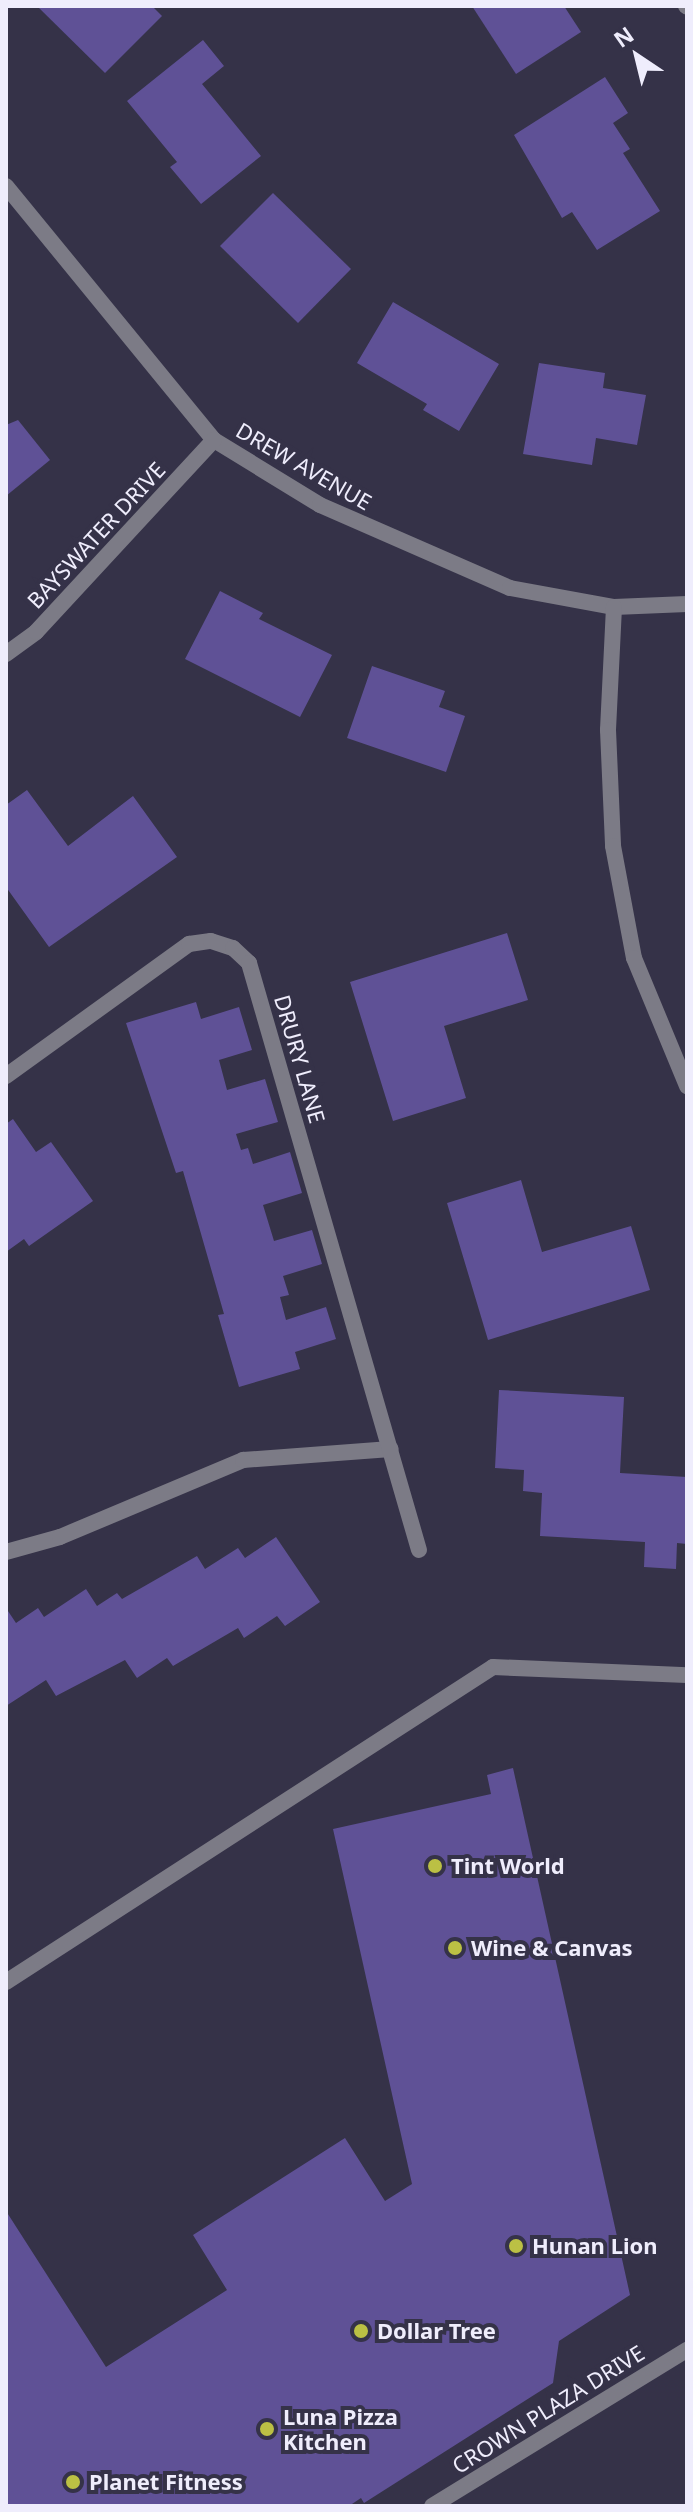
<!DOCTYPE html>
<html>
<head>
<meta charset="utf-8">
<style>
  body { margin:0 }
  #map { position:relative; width:693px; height:2512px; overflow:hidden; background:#353248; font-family:"Noto Sans",sans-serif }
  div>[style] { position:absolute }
  .building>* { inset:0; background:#5f5196 }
  .lane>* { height:16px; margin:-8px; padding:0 8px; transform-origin:8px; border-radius:8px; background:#7c7b86 }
  .street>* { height:16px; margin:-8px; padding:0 8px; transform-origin:8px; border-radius:8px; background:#7c7b86 }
  .dots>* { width:22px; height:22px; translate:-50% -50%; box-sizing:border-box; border:4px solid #353248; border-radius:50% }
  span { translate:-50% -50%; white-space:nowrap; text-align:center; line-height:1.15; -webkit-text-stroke:8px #353248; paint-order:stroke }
  .street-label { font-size:22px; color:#efedfc }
  .poi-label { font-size:22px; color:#efedfc; font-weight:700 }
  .left { translate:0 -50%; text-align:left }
  .frame { position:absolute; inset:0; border:8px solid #efedfc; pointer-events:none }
  .north { position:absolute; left:597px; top:16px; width:80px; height:80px; -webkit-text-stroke:6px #353248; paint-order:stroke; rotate:325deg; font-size:22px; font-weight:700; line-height:32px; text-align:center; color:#efedfc }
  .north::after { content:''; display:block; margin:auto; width:28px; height:36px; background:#efedfc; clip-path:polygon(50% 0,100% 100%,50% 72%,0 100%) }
</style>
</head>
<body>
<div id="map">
  <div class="building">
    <div style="clip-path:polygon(37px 6px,152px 6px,162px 16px,105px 73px)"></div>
    <div style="clip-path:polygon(472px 6px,564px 6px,581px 32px,516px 74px)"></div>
    <div style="clip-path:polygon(203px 40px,224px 66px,202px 84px,261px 156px,201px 204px,170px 167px,177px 162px,127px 101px)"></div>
    <div style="clip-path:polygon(605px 77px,628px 113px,613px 123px,630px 149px,623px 153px,660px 211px,597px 250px,572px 212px,562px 218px,514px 135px)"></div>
    <div style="clip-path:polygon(273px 193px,351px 269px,298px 323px,220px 246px)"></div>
    <div style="clip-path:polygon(393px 302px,499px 364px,459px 431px,423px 410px,427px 404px,357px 363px)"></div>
    <div style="clip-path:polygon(539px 363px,605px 373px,603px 388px,646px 395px,637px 445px,596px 438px,592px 465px,523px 454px)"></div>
    <div style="clip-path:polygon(18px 420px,50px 460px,6px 496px,6px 425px)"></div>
    <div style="clip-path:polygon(220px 591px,263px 613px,259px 619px,332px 655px,300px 717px,185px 659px)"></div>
    <div style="clip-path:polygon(372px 666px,445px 691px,439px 707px,465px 716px,446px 772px,347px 738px)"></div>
    <div style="clip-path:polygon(27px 790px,68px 846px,133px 796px,177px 857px,49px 947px,6px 887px,6px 805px)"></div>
    <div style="clip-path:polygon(507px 933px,528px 1000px,444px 1026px,466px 1098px,393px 1121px,350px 982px)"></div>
    <div style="clip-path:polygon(196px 1002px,201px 1019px,239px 1007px,252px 1050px,219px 1060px,227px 1090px,265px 1079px,278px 1122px,236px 1134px,241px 1150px,248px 1148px,253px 1164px,290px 1152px,302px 1193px,263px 1205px,274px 1241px,312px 1230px,322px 1264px,283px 1276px,289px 1295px,280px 1297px,286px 1320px,326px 1307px,336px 1339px,295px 1352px,300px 1369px,239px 1387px,218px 1315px,224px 1314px,183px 1171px,176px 1173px,126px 1023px)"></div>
    <div style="clip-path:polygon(13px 1119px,36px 1152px,51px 1142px,93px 1201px,29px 1246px,24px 1239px,6px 1252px,6px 1124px)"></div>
    <div style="clip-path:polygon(521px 1180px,542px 1252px,631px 1226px,650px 1290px,488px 1340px,447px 1203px)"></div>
    <div style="clip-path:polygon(499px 1390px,624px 1397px,620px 1473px,687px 1477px,687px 1544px,677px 1543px,676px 1569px,644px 1567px,645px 1542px,540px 1536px,542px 1493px,523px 1491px,524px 1470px,495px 1468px)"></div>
    <div style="clip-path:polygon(276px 1537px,320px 1602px,285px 1626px,277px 1616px,244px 1638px,238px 1628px,173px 1666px,167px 1658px,137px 1678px,125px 1660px,56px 1696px,46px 1680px,6px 1706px,6px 1608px,16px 1623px,38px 1608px,44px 1617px,86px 1589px,97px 1606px,117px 1593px,122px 1599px,197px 1556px,205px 1569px,238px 1548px,245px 1558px)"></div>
    <div style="clip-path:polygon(513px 1768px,630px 2295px,559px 2341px,553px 2383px,364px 2503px,361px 2498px,349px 2506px,6px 2506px,6px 2211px,106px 2367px,227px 2290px,193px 2235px,345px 2138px,385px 2201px,412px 2184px,333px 1829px,491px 1794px,487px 1775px)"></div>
  </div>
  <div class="lane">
    <div style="left:6px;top:1552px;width:56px;rotate:-15.5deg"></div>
    <div style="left:60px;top:1537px;width:199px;rotate:-22.8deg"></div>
    <div style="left:243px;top:1460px;width:148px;rotate:-4.3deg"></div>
    <div style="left:6px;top:1982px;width:580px;rotate:-32.9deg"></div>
    <div style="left:493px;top:1667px;width:194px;rotate:2.4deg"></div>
    <div style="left:432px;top:2506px;width:299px;rotate:-31.5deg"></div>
  </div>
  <div class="street">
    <div style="left:686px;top:6px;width:1px;rotate:45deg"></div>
    <div style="left:6px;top:186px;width:328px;rotate:50.7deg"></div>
    <div style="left:214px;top:440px;width:124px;rotate:31.5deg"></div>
    <div style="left:320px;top:505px;width:207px;rotate:23.6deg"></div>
    <div style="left:510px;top:588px;width:106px;rotate:10.4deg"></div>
    <div style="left:614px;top:607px;width:73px;rotate:-2.4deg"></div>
    <div style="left:614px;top:607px;width:123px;rotate:92.8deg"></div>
    <div style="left:608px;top:730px;width:116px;rotate:87.5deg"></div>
    <div style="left:613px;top:846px;width:114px;rotate:79.4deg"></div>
    <div style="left:634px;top:958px;width:139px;rotate:67.5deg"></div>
    <div style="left:6px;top:654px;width:37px;rotate:-36deg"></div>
    <div style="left:36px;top:632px;width:262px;rotate:-47.2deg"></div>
    <div style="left:6px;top:1076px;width:226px;rotate:-35.8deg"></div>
    <div style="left:189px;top:944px;width:22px;rotate:-8deg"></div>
    <div style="left:211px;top:941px;width:23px;rotate:18deg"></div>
    <div style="left:233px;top:948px;width:22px;rotate:43deg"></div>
    <div style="left:249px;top:963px;width:611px;rotate:73.85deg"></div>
  </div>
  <div class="dots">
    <div style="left:435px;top:1866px;background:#bbc044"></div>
    <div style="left:455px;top:1948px;background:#bbc044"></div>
    <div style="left:516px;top:2246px;background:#bbc044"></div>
    <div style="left:361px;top:2331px;background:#bbc044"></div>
    <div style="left:267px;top:2429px;background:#bbc044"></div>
    <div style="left:73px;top:2482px;background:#bbc044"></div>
  </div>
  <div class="street-label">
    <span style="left:304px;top:466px;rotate:30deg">DREW AVENUE</span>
    <span style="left:96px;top:535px;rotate:-47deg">BAYSWATER DRIVE</span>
    <span style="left:300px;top:1059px;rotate:74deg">DRURY LANE</span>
    <span style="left:548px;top:2409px;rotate:-32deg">CROWN PLAZA DRIVE</span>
  </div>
  <div class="poi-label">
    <span class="left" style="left:451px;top:1866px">Tint World</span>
    <span class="left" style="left:471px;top:1948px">Wine &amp; Canvas</span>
    <span class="left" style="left:532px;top:2246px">Hunan Lion</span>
    <span class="left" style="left:377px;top:2331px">Dollar Tree</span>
    <span class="left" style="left:283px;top:2429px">Luna Pizza<br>Kitchen</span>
    <span class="left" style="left:89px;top:2482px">Planet Fitness</span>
  </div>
  <div class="frame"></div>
  <div class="north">N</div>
</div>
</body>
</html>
